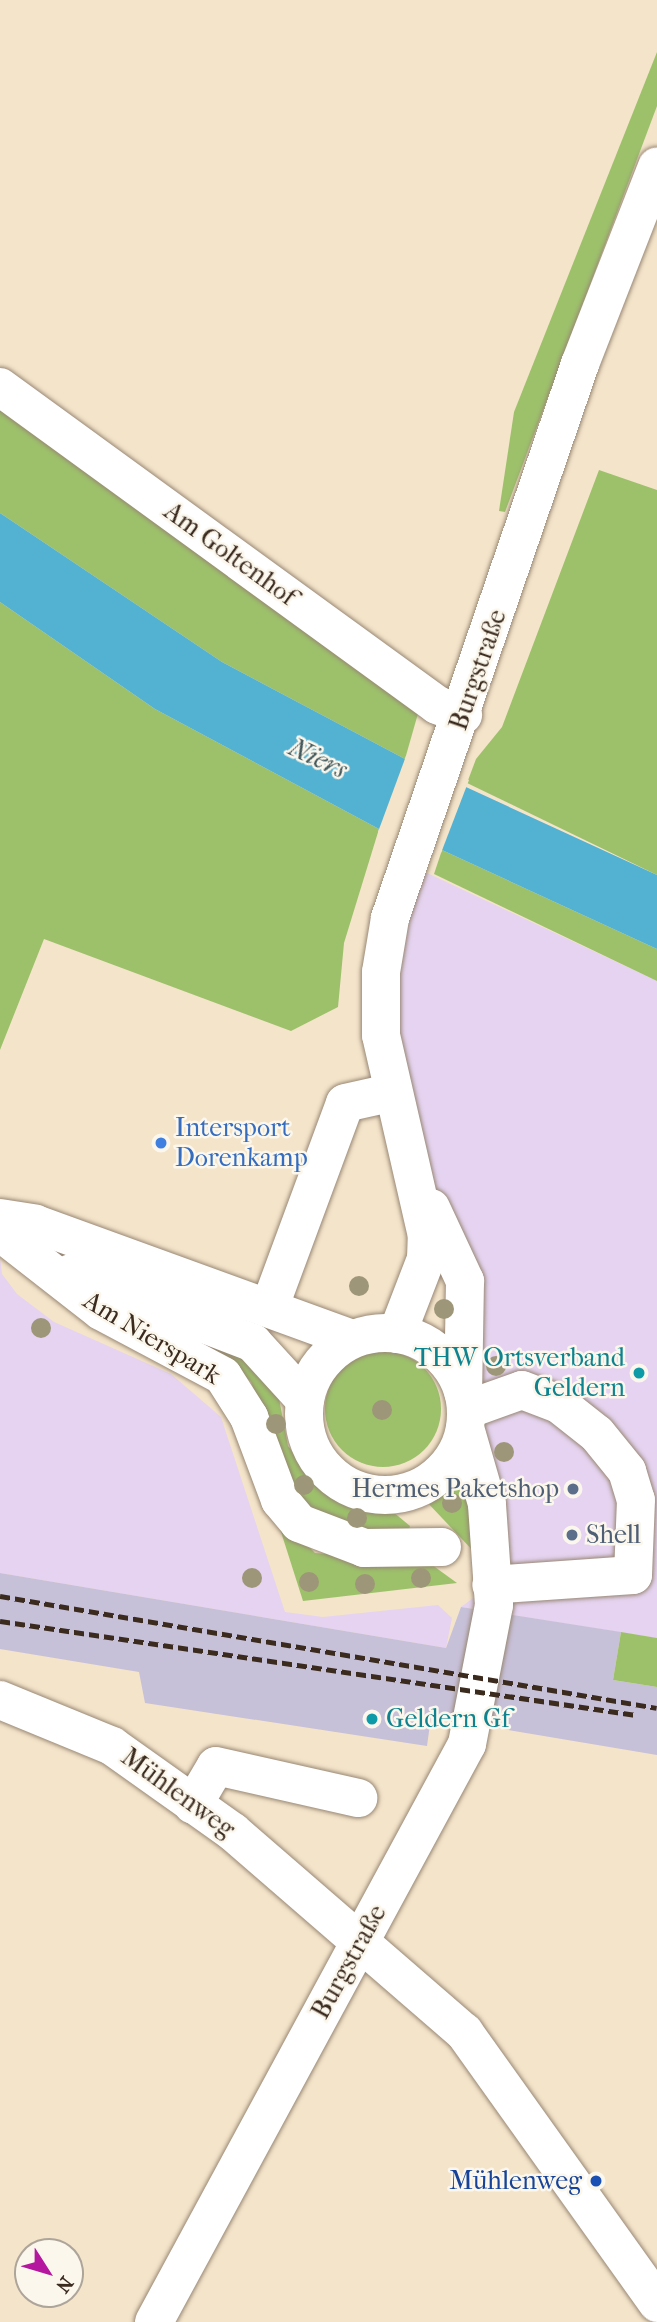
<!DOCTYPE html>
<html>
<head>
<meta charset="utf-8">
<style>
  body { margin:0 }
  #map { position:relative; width:657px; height:2322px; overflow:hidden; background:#f4e4ca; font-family:"IM FELL French Canon",serif }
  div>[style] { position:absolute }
  .built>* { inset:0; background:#e5d3f1 }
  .industrial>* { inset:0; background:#c7c0d9 }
  .green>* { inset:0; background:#9dc16b }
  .round { border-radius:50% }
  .water>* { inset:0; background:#53b1d1 }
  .pier>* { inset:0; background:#f4e4ca }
  .roads { filter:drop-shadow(0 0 2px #988774) drop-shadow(0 0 2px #988774) }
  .minor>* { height:38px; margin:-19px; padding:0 19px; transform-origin:19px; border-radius:19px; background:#fff }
  .minor>.ring { margin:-19px; padding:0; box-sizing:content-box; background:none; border:38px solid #fff; border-radius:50% }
  .rail>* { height:5px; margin-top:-2.5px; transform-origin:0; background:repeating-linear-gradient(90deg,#3b2a1e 0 10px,transparent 0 15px) }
  .trees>* { width:20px; height:20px; margin:-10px; border-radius:50%; background:#9e9678 }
  .dots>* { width:19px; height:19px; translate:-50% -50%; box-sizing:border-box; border:4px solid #fbf7ec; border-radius:50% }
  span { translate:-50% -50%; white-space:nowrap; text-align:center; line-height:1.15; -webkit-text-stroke:5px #fbf7ec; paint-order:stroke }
  .street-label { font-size:26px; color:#3b2a1e }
  .shop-label { font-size:26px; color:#366cbe }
  .left { translate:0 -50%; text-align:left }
  .culture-label { font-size:26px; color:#0d838f }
  .right { translate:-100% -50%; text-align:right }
  .service-label { font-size:26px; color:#4e5e75 }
  .transit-label { font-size:26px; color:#164399 }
  .water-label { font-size:28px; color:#43595d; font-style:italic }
  .north { position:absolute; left:14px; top:2238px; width:70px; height:70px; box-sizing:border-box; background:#fbf7ec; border:2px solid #aea59a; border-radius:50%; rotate:127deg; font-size:19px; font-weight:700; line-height:28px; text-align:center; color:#3b2a1e }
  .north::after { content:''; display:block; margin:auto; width:24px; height:32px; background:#b5179e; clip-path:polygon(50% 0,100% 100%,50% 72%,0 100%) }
</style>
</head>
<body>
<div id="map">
  <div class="built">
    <div style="clip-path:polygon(408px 864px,657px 981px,657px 1638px,461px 1607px,491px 1585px,467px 1337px,390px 1093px)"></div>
    <div style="clip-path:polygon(0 1257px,2px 1274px,17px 1294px,54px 1322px,171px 1374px,221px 1417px,285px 1612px,323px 1617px,438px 1605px,452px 1618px,446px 1648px,0 1573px)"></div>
  </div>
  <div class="industrial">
    <div style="clip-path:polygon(0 1573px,446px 1648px,461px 1607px,621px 1632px,613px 1680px,657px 1687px,657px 1755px,431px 1717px,427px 1746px,145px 1703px,139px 1672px,0 1649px)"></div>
  </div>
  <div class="green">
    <div style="clip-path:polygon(657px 52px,657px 106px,505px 512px,499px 511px,514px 412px)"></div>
    <div style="clip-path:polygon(0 405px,419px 710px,405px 759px,222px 662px,0 513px)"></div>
    <div style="clip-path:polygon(599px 470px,657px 490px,657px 875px,467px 783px,476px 759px,502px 727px)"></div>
    <div style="clip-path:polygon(0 602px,155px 709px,379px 829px,344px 943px,338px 1007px,291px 1031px,44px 939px,0 1050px)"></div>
    <div style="clip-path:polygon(442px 850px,657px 949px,657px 981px,434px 874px)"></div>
    <div style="clip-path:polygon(139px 1322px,238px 1343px,277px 1388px,288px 1446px,321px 1486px,354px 1503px,386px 1506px,410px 1526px,407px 1535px,386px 1538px,312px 1515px,284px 1481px,251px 1382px,226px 1357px)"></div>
    <div class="round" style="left:325px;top:1351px;width:116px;height:116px"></div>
    <div style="clip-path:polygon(460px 1470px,482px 1552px,477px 1555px,425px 1500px)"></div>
    <div style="clip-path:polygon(274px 1510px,315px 1553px,428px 1562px,457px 1583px,303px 1601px)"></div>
    <div style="clip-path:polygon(621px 1632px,657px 1638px,657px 1687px,613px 1680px)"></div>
  </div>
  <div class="water">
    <div style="clip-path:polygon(0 513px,222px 662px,405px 759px,657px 875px,657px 949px,442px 850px,379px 829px,155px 709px,0 602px)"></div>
  </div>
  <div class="pier">
    <div style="clip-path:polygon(406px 756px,469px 780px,441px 853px,378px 832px)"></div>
  </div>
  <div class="roads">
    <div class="minor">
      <div style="left:0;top:387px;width:540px;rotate:36.04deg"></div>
      <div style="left:437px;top:705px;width:28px;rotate:21deg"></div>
      <div style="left:431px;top:1208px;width:81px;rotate:65deg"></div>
      <div style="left:465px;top:1281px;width:111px;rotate:91deg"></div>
      <div style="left:0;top:1218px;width:36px;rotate:9deg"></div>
      <div style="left:36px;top:1224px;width:336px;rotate:20deg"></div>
      <div style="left:0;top:1232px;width:128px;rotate:38deg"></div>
      <div style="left:101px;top:1311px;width:138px;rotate:28deg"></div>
      <div style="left:223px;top:1376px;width:49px;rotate:57.6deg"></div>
      <div style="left:249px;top:1417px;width:89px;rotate:69.5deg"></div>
      <div style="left:280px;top:1500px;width:30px;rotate:50deg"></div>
      <div style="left:299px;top:1523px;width:70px;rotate:21deg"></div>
      <div style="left:364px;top:1548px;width:78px;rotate:-0.7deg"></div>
      <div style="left:71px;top:1273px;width:195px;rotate:21deg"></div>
      <div style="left:253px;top:1343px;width:77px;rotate:47.6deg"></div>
      <div style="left:270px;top:1306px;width:216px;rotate:-69.7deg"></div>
      <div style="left:345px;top:1103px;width:46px;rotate:-12.5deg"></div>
      <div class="ring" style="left:304px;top:1333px;width:124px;height:124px"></div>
      <div style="left:397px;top:1334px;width:80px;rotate:-68.9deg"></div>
      <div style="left:426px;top:1259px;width:23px;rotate:-88deg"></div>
      <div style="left:427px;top:1236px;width:206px;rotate:-102.9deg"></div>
      <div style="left:381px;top:1035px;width:63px;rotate:-90deg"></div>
      <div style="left:381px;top:972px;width:55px;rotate:-80.5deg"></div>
      <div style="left:390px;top:918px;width:586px;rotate:-71.07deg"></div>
      <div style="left:580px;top:364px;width:212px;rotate:-68.7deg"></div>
      <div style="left:466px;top:1410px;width:59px;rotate:-19.7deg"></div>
      <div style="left:522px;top:1390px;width:40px;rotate:21deg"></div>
      <div style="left:559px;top:1404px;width:48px;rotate:38.3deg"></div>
      <div style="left:597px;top:1434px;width:48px;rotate:51deg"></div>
      <div style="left:627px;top:1471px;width:30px;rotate:73deg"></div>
      <div style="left:636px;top:1500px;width:75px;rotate:92.3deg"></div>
      <div style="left:633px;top:1575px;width:142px;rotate:176deg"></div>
      <div style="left:0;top:1700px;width:121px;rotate:22.3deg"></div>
      <div style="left:112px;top:1746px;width:148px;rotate:35.4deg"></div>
      <div style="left:233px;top:1832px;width:306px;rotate:40.9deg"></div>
      <div style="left:464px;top:2032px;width:333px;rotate:54.5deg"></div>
      <div style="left:193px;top:1805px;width:45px;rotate:-59.5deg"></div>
      <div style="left:216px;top:1766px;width:146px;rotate:12.7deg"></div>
      <div style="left:154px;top:2322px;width:657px;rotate:-61.56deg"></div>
      <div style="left:467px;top:1744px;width:142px;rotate:-79deg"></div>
      <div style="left:494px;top:1605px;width:101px;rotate:-94deg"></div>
      <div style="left:487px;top:1504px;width:79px;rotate:-106.1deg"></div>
    </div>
  </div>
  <div class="rail">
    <div style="left:0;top:1596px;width:666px;rotate:9.67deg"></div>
    <div style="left:0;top:1621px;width:643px;rotate:8.41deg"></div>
  </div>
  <div class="trees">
    <div style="left:359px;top:1286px"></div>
    <div style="left:444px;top:1309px"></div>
    <div style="left:41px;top:1328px"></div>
    <div style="left:496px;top:1366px"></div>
    <div style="left:382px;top:1410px"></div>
    <div style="left:276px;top:1424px"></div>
    <div style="left:504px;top:1452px"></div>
    <div style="left:304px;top:1485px"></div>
    <div style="left:452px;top:1503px"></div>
    <div style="left:357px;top:1518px"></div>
    <div style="left:252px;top:1578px"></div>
    <div style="left:421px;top:1578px"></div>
    <div style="left:309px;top:1582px"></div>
    <div style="left:365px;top:1584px"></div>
  </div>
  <div class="dots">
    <div style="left:161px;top:1143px;background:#3f7fe0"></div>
    <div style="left:639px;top:1373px;background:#0f9aa8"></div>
    <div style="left:573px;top:1489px;background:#5c6f8a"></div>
    <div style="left:572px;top:1535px;background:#5c6f8a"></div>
    <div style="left:372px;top:1719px;background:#0f9aa8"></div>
    <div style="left:596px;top:2181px;background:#1a4fb4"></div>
  </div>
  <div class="street-label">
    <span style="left:230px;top:554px;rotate:36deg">Am Goltenhof</span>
    <span style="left:478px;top:670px;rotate:-71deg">Burgstraße</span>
    <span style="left:152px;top:1338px;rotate:31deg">Am Nierspark</span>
    <span style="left:178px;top:1793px;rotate:36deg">Mühlenweg</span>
    <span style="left:349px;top:1962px;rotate:-61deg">Burgstraße</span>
  </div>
  <div class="shop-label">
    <span class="left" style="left:175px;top:1143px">Intersport<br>Dorenkamp</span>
  </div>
  <div class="culture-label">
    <span class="right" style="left:625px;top:1373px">THW Ortsverband<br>Geldern</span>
    <span class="left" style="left:386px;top:1719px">Geldern Gf</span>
  </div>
  <div class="service-label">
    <span class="right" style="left:559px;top:1489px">Hermes Paketshop</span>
    <span class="left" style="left:586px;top:1535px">Shell</span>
  </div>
  <div class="transit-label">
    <span class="right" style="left:582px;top:2181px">Mühlenweg</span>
  </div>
  <div class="water-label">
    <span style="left:318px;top:758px;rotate:25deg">Niers</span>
  </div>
  <div class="north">N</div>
</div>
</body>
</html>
